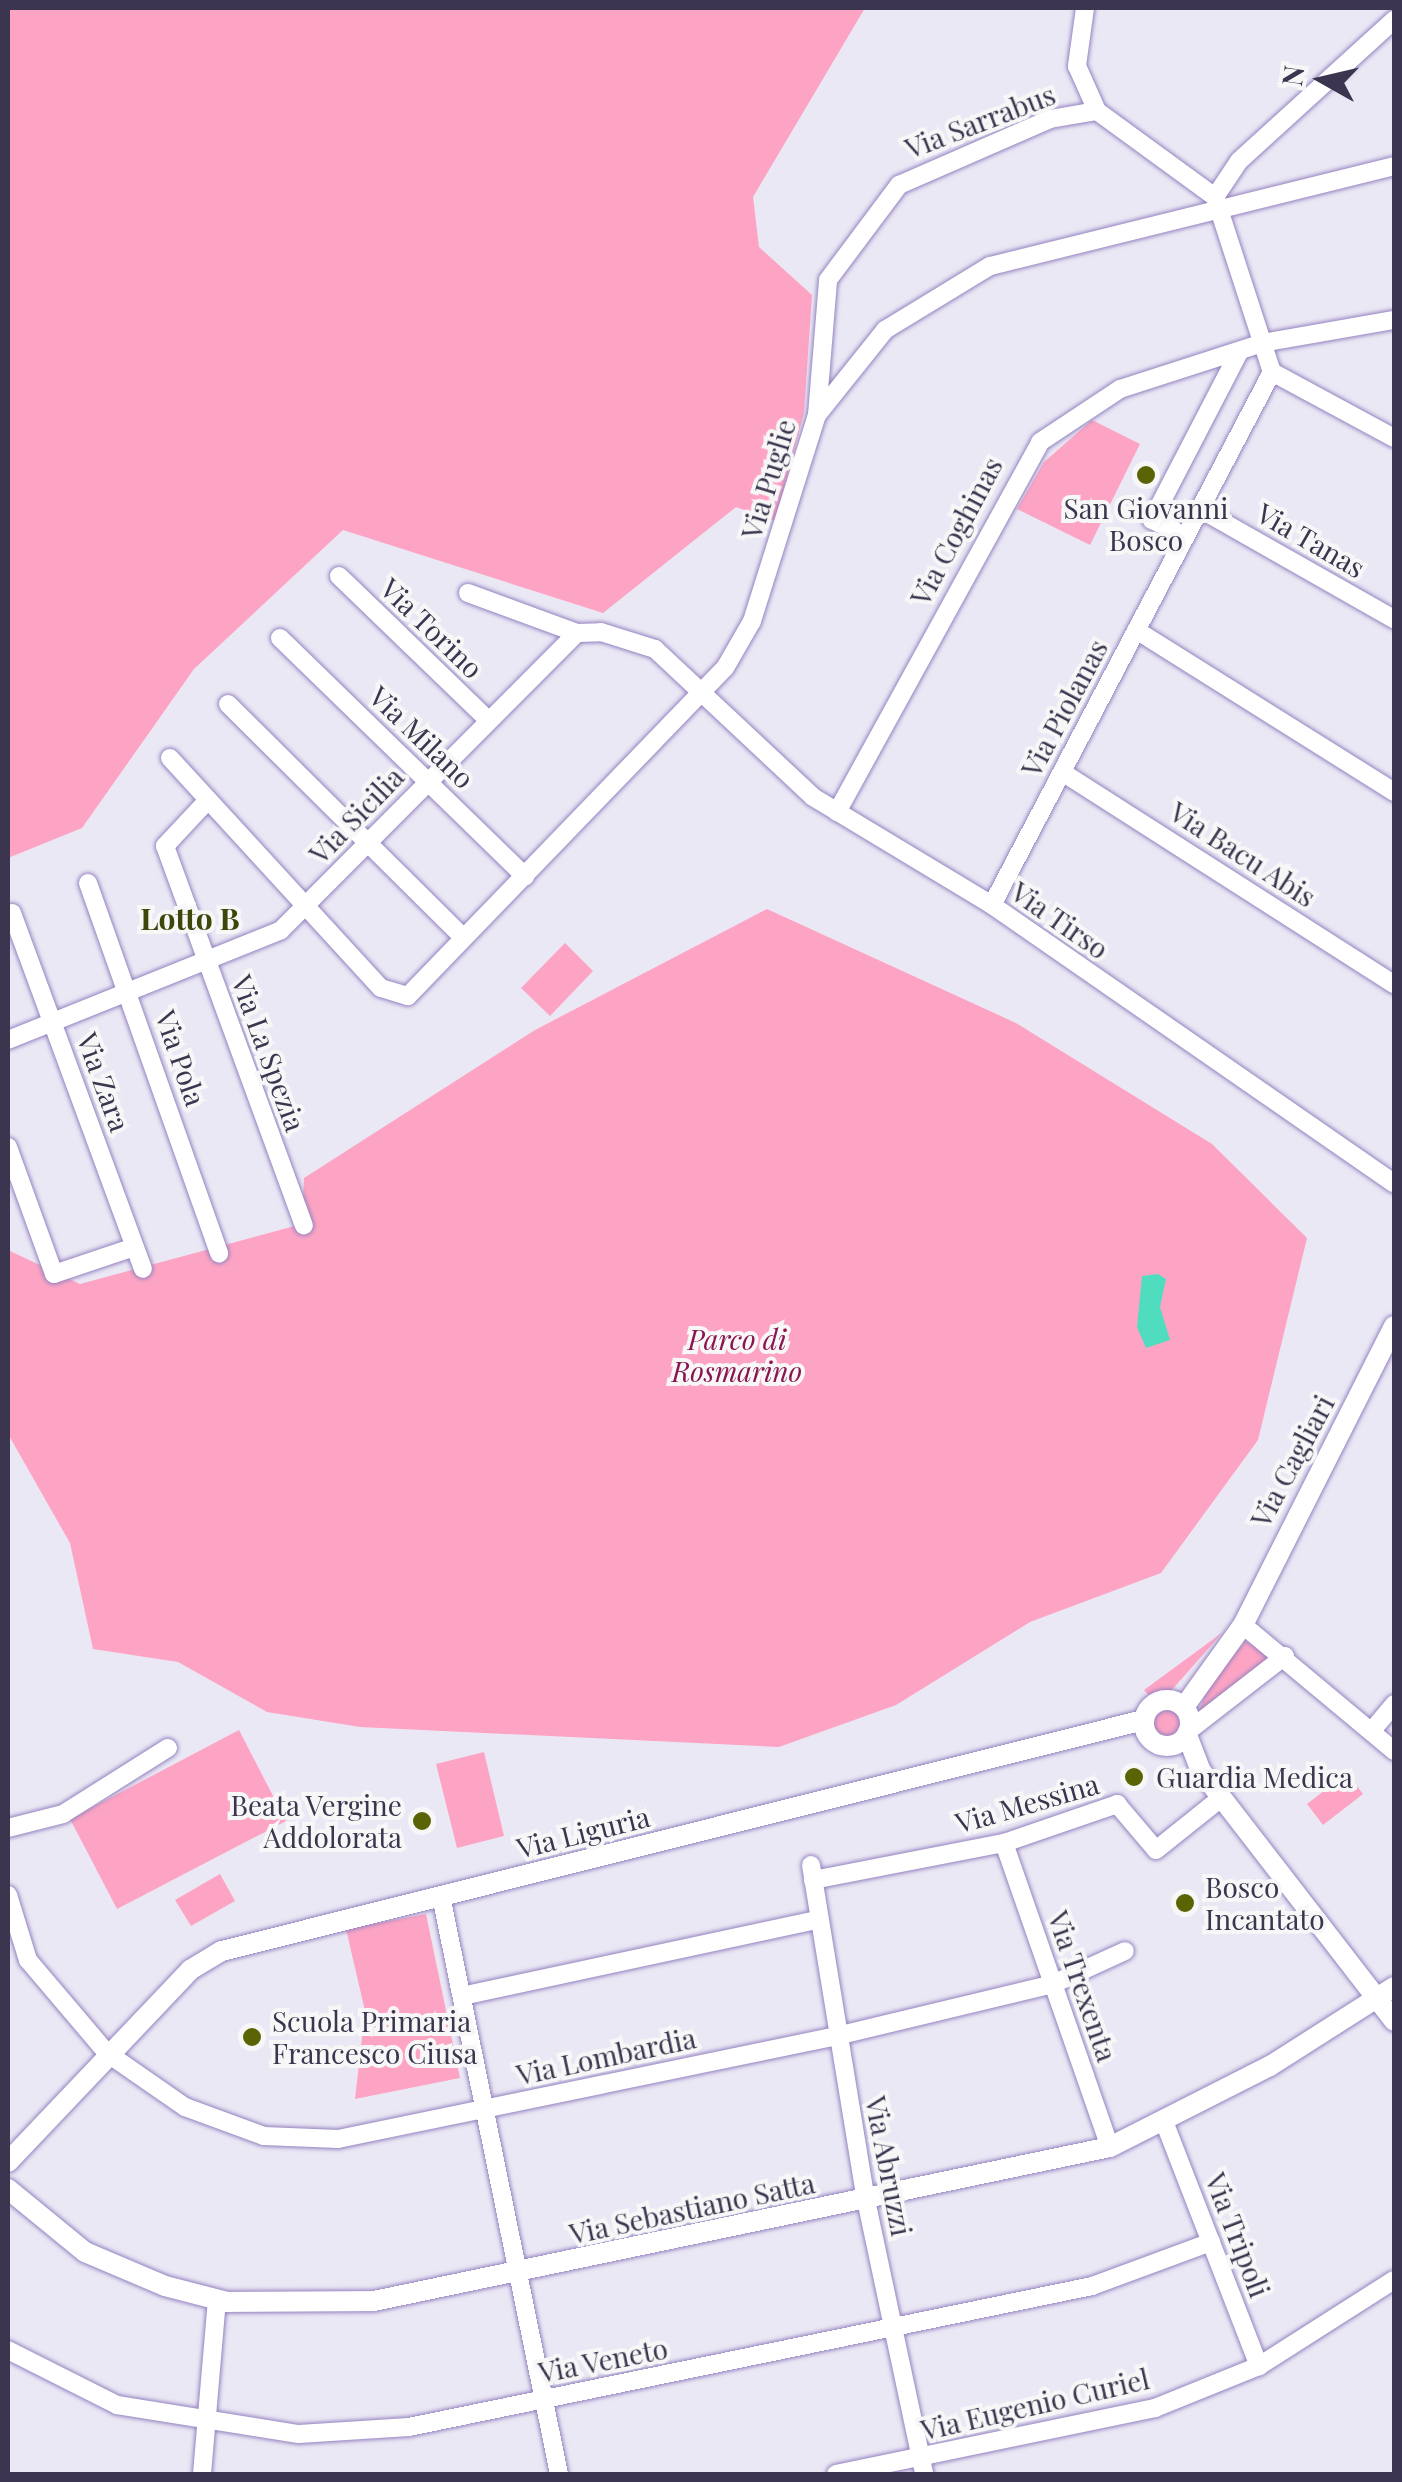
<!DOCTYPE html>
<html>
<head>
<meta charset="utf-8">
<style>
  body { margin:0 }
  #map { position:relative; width:1402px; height:2482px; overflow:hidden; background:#ebe8f5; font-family:"Playfair Display",serif }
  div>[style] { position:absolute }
  .green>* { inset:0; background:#fda4c4 }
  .round { border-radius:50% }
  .water>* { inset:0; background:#4fdcbf }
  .roads { filter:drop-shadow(0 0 2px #9483c0) drop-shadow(0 0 2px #9483c0) }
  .minor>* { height:18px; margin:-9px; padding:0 9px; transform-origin:9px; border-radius:9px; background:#fff }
  .tertiary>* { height:20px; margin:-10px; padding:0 10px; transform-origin:10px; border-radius:10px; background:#fff }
  .tertiary>.ring { margin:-10px; padding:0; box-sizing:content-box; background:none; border:20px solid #fff; border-radius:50% }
  .dots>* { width:28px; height:28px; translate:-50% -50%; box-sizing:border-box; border:5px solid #f7f7f7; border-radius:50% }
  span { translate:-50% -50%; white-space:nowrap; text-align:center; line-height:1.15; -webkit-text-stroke:8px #f7f7f7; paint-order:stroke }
  .street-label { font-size:28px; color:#3c354f }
  .poi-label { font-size:28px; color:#3c354f }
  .left { translate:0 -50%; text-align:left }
  .right { translate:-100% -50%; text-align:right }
  .park-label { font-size:28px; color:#8a1550; font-style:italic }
  .neighbourhood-label { font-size:30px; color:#3f460a; font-weight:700 }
  .frame { position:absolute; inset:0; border:10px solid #3c354f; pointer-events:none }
  .north { position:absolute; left:1272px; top:30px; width:100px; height:100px; -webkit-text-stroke:8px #f7f7f7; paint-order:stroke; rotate:278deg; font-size:28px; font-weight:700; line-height:40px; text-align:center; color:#3c354f }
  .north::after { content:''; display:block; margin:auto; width:35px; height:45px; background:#3c354f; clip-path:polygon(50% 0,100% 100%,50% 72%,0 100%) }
</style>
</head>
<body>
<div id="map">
  <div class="green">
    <div style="clip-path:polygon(8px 8px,865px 8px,753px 197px,759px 247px,812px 295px,804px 413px,775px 521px,736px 507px,603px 613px,343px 530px,194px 669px,82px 828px,8px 858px)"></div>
    <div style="clip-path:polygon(1092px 420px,1140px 444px,1090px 545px,1017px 509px,1044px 462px)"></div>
    <div style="clip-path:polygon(767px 909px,1016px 1023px,1212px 1144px,1307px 1238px,1258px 1440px,1161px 1573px,1030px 1622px,896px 1705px,779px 1747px,360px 1727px,267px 1712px,178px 1662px,93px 1649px,70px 1543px,8px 1434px,8px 1250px,80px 1284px,302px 1224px,304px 1178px,535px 1030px)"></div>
    <div style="clip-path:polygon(565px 943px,593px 971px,550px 1016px,521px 988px)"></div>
    <div style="clip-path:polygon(1223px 1632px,1170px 1692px,1151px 1698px,1144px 1690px)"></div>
    <div style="clip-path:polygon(1245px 1641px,1279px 1659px,1197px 1717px,1207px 1689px)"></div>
    <div class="round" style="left:1150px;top:1706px;width:34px;height:34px"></div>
    <div style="clip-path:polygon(239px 1730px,286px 1821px,117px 1909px,70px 1819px)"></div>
    <div style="clip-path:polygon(484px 1752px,504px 1836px,457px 1848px,436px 1764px)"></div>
    <div style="clip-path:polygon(1347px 1773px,1363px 1794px,1323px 1825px,1307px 1804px)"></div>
    <div style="clip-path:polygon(220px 1874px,235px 1901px,191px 1926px,175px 1900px)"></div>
    <div style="clip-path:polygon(426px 1914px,460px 2078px,355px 2099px,365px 2011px,346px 1929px)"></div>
  </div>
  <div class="water">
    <div style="clip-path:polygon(1158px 1274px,1166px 1279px,1160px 1307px,1170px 1340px,1146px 1348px,1137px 1327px,1142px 1276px)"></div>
  </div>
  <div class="roads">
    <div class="minor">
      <div style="left:1085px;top:8px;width:59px;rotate:97.9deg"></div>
      <div style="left:1077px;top:66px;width:49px;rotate:66deg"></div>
      <div style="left:1215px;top:197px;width:43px;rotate:-56.3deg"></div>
      <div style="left:1239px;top:161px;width:210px;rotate:-42.3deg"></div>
      <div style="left:817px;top:415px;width:135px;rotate:-85.3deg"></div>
      <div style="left:828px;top:280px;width:119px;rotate:-53.2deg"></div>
      <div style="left:899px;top:185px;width:165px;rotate:-23.6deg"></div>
      <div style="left:1050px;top:119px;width:48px;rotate:-9.7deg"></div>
      <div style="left:1097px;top:111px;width:146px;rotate:36.1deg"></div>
      <div style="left:1215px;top:197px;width:184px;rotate:72deg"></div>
      <div style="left:1272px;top:372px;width:139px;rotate:28.4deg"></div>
      <div style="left:1200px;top:509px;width:223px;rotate:29.6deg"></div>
      <div style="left:1185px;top:536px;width:37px;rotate:-154deg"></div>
      <div style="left:1152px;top:520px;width:187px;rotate:-62.6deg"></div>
      <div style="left:339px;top:576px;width:206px;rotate:44deg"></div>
      <div style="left:468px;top:593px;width:116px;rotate:20.2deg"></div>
      <div style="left:1136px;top:630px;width:305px;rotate:32.1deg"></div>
      <div style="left:280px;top:638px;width:342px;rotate:44.2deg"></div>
      <div style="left:228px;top:704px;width:332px;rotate:44.8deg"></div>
      <div style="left:170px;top:758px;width:312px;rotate:47.5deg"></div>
      <div style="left:381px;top:988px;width:28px;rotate:17deg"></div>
      <div style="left:408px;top:996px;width:456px;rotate:-46deg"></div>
      <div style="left:725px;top:668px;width:54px;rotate:-60.1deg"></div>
      <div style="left:752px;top:621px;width:216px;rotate:-72.5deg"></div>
      <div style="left:817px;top:415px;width:109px;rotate:-51.3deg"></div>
      <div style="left:885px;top:330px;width:123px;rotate:-31.4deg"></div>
      <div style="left:990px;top:266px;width:416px;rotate:-13.9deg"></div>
      <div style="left:1062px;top:772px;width:394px;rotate:32.6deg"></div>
      <div style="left:208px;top:800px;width:63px;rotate:133.1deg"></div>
      <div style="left:165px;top:846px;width:404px;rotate:69.9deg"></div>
      <div style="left:837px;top:812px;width:422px;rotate:-61.2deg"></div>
      <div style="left:1040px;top:442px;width:96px;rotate:-33.5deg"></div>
      <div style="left:1120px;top:389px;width:149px;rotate:-17.9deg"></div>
      <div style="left:1262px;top:343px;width:134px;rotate:-9.9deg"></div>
      <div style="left:88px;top:883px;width:393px;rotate:70.5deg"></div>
      <div style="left:992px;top:905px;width:602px;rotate:-62.29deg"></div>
      <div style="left:12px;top:913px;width:379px;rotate:69.8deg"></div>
      <div style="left:8px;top:1040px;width:294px;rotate:-21.9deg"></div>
      <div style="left:281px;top:930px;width:419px;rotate:-45.1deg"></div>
      <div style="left:577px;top:633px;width:24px;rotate:-2deg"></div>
      <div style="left:601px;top:632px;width:57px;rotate:17.5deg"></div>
      <div style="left:655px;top:649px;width:216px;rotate:43.1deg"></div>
      <div style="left:813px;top:797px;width:209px;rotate:31.1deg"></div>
      <div style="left:992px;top:905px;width:489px;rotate:34.7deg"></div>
      <div style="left:8px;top:1147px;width:135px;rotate:70.1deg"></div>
      <div style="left:54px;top:1274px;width:84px;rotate:-18.6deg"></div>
      <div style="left:1243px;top:1625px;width:197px;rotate:39.8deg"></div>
      <div style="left:1375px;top:1727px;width:30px;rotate:-50deg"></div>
      <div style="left:1187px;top:1732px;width:124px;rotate:-37.8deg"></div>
      <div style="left:8px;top:1828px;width:57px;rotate:-14.3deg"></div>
      <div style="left:63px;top:1814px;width:124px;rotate:-32.2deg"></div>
      <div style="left:1004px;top:1843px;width:322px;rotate:70.8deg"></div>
      <div style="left:811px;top:1865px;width:339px;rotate:80.7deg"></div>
      <div style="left:866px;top:2200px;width:280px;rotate:78deg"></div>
      <div style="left:813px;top:1880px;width:195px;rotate:-11deg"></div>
      <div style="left:1004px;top:1843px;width:120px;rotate:-19deg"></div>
      <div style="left:1117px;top:1804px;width:60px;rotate:49.7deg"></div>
      <div style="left:1156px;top:1850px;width:83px;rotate:-38.7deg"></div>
      <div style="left:8px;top:1895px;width:68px;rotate:72.9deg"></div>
      <div style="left:28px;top:1960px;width:122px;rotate:49.7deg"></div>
      <div style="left:107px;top:2053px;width:95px;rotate:34.7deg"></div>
      <div style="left:185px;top:2107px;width:84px;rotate:20.2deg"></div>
      <div style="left:264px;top:2136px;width:74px;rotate:2.3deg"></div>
      <div style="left:338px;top:2139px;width:510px;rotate:-11.66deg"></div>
      <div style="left:837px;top:2036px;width:222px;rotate:-13.5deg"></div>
      <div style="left:1053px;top:1984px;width:79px;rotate:-24.6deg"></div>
      <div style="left:441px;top:1896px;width:590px;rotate:78.46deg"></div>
      <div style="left:462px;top:1996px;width:363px;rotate:-12.1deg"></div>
      <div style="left:1165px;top:2124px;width:260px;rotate:68.8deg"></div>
      <div style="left:8px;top:2350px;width:122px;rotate:26.8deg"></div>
      <div style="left:117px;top:2405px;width:184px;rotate:9.1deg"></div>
      <div style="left:299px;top:2434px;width:110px;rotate:-3.6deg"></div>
      <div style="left:409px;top:2427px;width:697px;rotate:-11.66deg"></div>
      <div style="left:1092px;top:2286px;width:127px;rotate:-20.3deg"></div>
      <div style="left:202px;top:2474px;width:175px;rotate:-85.1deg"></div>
      <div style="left:836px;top:2474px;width:326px;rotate:-11.7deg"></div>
      <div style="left:1155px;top:2408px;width:112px;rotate:-22deg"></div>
      <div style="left:1259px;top:2366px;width:160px;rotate:-32.5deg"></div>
    </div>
    <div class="tertiary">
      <div class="ring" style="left:1144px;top:1700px;width:26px;height:26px"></div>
      <div style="left:1184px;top:1707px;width:101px;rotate:-54.3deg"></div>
      <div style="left:1243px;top:1625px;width:335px;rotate:-63.2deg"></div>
      <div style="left:1187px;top:1735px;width:39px;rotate:69deg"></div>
      <div style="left:1201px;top:1771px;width:316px;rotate:52.3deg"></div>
      <div style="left:8px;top:2162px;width:265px;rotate:-46.5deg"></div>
      <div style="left:190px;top:1970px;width:37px;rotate:-31deg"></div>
      <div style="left:222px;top:1951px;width:950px;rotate:-14.07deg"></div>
      <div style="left:8px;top:2189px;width:99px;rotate:39.3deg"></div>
      <div style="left:85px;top:2252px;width:87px;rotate:23deg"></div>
      <div style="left:165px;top:2286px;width:64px;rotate:14.5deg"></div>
      <div style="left:227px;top:2302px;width:147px;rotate:-0.4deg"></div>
      <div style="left:374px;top:2301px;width:752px;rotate:-11.82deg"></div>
      <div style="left:1110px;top:2147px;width:179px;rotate:-26.9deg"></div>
      <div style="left:1270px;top:2066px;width:147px;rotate:-32.5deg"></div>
    </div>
  </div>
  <div class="dots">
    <div style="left:1146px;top:475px;background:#5a6405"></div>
    <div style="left:1134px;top:1777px;background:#5a6405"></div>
    <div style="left:422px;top:1821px;background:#5a6405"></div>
    <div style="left:1185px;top:1903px;background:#5a6405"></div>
    <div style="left:252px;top:2037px;background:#5a6405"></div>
  </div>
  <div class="street-label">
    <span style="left:980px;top:121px;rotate:-21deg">Via Sarrabus</span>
    <span style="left:768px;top:479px;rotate:-73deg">Via Puglie</span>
    <span style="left:956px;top:531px;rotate:-62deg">Via Coghinas</span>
    <span style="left:1311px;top:540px;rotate:30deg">Via Tanas</span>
    <span style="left:432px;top:628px;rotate:44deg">Via Torino</span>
    <span style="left:1064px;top:708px;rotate:-62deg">Via Piolanas</span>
    <span style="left:422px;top:737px;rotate:44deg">Via Milano</span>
    <span style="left:356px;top:815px;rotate:-46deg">Via Sicilia</span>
    <span style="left:1243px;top:854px;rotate:33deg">Via Bacu Abis</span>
    <span style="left:1060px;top:920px;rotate:35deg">Via Tirso</span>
    <span style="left:269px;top:1053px;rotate:70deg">Via La Spezia</span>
    <span style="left:181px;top:1058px;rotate:71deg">Via Pola</span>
    <span style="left:104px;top:1082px;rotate:70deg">Via Zara</span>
    <span style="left:1292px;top:1461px;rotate:-62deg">Via Cagliari</span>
    <span style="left:1027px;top:1803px;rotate:-16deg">Via Messina</span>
    <span style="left:583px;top:1832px;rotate:-14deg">Via Liguria</span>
    <span style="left:1083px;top:1986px;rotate:71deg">Via Trexenta</span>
    <span style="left:606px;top:2056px;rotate:-12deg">Via Lombardia</span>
    <span style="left:889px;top:2166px;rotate:79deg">Via Abruzzi</span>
    <span style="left:692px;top:2208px;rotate:-12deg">Via Sebastiano Satta</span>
    <span style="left:1238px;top:2235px;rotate:69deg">Via Tripoli</span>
    <span style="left:603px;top:2360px;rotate:-11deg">Via Veneto</span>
    <span style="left:1035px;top:2404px;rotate:-13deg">Via Eugenio Curiel</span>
  </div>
  <div class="poi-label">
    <span style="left:1146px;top:524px">San Giovanni<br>Bosco</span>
    <span class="left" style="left:1156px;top:1777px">Guardia Medica</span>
    <span class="right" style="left:402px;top:1821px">Beata Vergine<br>Addolorata</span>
    <span class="left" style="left:1205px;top:1903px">Bosco<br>Incantato</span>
    <span class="left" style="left:272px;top:2037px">Scuola Primaria<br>Francesco Ciusa</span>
  </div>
  <div class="park-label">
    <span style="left:737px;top:1355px">Parco di<br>Rosmarino</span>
  </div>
  <div class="neighbourhood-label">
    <span style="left:190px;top:918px">Lotto B</span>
  </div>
  <div class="frame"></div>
  <div class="north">N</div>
</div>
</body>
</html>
